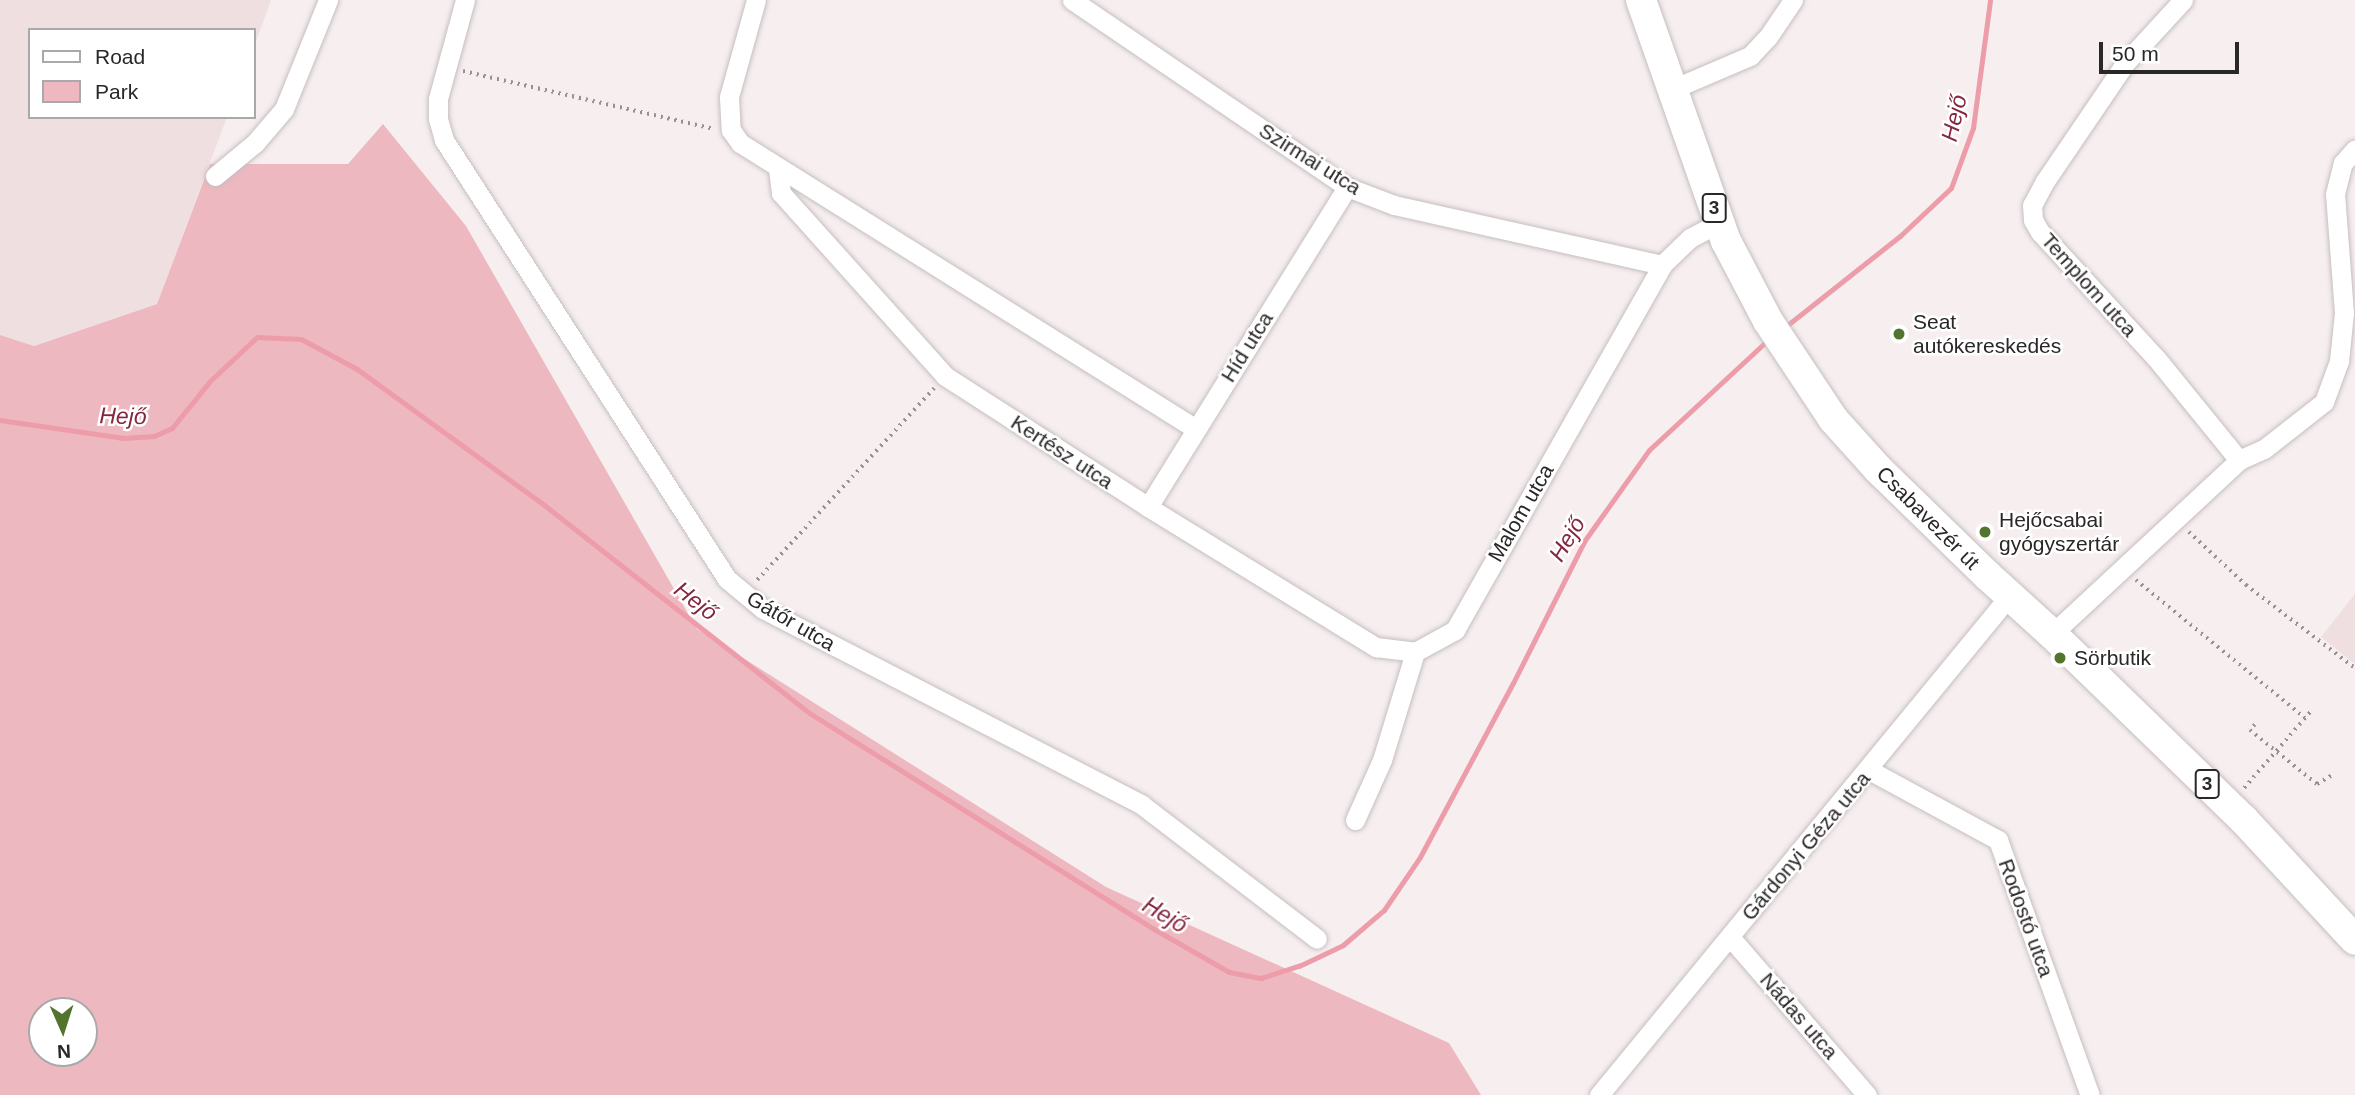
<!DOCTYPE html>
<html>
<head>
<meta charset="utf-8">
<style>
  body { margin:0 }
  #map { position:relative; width:2355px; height:1095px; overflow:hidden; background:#f6eeef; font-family:Helvetica,sans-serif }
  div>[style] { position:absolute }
  .built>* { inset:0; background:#f0dfe1 }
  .green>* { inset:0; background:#eeb8c0 }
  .stream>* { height:5px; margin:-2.5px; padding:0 2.5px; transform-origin:2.5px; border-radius:2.5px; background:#ed9caa }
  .path>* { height:3.5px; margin-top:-1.75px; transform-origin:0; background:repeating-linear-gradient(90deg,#979192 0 2px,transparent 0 7px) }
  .roads { filter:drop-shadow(0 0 2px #c6bebf) drop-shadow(0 0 2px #c6bebf) }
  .minor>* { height:19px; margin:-9.5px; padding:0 9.5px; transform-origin:9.5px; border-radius:9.5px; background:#fff }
  .primary>* { height:30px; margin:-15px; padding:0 15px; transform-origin:15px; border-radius:15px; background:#fff }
  .dots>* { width:19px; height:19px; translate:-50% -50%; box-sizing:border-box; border:4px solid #fff; border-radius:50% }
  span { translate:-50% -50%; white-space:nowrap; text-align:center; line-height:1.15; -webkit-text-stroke:5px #fff; paint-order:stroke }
  .shield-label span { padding:2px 5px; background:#fff; border:2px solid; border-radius:5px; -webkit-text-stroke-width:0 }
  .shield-label { font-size:19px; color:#2a2727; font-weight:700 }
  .street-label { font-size:21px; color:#2a2727 }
  .poi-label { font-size:21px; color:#2a2727 }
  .left { translate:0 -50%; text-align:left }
  .water-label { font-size:23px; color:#852740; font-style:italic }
  .legend { position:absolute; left:28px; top:28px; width:228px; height:91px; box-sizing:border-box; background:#fff; border:2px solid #aaa9a9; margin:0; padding:9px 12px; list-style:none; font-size:21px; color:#2a2727 }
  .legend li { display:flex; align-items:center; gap:14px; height:35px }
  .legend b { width:35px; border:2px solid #aaa9a9 }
  .north { position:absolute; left:28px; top:997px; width:70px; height:70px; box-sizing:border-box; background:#fff; border:2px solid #aaa9a9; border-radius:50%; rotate:177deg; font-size:19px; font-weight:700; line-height:28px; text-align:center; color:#2a2727 }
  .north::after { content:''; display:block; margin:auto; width:24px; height:32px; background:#52742c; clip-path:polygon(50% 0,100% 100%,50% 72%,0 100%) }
  .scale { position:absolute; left:2099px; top:42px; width:140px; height:32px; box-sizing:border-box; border:4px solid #2a2727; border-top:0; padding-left:9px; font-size:21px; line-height:24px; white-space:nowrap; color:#2a2727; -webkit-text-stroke:5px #fff; paint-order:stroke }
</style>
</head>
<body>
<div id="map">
  <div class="built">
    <div style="clip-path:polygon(0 0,271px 0,254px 47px,254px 30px,30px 30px,30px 117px,227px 117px,157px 304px,33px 346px,0 335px)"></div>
    <div style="clip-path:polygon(2355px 594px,2355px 664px,2321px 637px)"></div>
  </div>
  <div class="green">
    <div style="clip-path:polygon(evenodd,383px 124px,466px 226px,697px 629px,1106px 887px,1449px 1043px,1481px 1095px,0 1095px,0 335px,34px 346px,157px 304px,210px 164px,348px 164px,383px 124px,42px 1011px,84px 1011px,84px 1053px,42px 1053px,42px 1011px)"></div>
  </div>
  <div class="stream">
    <div style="left:1785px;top:327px;width:147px;rotate:-38.4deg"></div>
    <div style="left:1900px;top:236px;width:70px;rotate:-43.3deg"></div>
    <div style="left:1951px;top:188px;width:64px;rotate:-69.9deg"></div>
    <div style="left:1973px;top:128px;width:129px;rotate:-82.4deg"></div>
    <div style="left:0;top:420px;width:125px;rotate:8.3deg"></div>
    <div style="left:124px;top:438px;width:30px;rotate:-4deg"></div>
    <div style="left:154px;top:436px;width:20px;rotate:-24deg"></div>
    <div style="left:172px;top:428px;width:60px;rotate:-51deg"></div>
    <div style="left:210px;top:381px;width:64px;rotate:-43.1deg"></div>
    <div style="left:257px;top:337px;width:44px;rotate:2.6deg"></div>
    <div style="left:301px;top:339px;width:64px;rotate:28.2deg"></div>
    <div style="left:357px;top:369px;width:225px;rotate:36deg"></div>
    <div style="left:539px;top:501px;width:345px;rotate:38.1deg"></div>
    <div style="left:811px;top:714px;width:405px;rotate:32.1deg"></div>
    <div style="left:1154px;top:929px;width:86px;rotate:29.8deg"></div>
    <div style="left:1229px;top:972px;width:33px;rotate:11deg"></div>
    <div style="left:1261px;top:978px;width:40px;rotate:-18deg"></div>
    <div style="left:1299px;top:966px;width:49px;rotate:-25.5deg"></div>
    <div style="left:1343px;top:945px;width:54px;rotate:-40.5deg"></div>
    <div style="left:1384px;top:910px;width:64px;rotate:-55.8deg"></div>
    <div style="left:1420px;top:857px;width:197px;rotate:-61.9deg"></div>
    <div style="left:1513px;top:683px;width:160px;rotate:-63.3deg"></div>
    <div style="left:1585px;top:540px;width:110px;rotate:-54.6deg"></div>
    <div style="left:1649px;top:450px;width:163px;rotate:-42.8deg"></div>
  </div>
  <div class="path">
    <div style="left:463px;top:71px;width:258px;rotate:13deg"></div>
    <div style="left:2189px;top:532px;width:78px;rotate:42.9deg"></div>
    <div style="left:2246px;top:585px;width:137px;rotate:37.3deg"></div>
    <div style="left:757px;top:580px;width:261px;rotate:-47.3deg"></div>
    <div style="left:2136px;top:580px;width:218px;rotate:39.2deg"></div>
    <div style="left:2255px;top:725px;width:7px;rotate:135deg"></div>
    <div style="left:2250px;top:730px;width:86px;rotate:38.9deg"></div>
    <div style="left:2317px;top:784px;width:17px;rotate:-31deg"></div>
    <div style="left:2244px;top:788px;width:101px;rotate:-49deg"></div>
  </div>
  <div class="roads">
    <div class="minor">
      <div style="left:465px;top:0;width:103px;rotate:105.3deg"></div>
      <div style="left:438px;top:99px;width:20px;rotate:90deg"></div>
      <div style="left:438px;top:119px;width:22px;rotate:74deg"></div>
      <div style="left:444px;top:140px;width:522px;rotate:57.19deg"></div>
      <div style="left:727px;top:579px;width:47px;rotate:39.8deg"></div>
      <div style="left:763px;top:609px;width:427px;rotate:27.3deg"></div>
      <div style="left:1142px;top:805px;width:220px;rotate:37.4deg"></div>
      <div style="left:756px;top:0;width:101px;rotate:105.6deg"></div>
      <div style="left:729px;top:97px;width:33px;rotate:87deg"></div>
      <div style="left:731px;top:130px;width:16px;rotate:55deg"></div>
      <div style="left:740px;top:143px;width:538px;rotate:32.1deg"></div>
      <div style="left:1072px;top:0;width:333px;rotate:34.2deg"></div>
      <div style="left:1347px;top:187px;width:50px;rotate:21deg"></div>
      <div style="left:1394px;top:205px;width:275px;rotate:12.6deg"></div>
      <div style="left:2183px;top:0;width:84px;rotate:132.6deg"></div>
      <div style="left:2126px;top:62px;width:144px;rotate:124.2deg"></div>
      <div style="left:2045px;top:181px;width:27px;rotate:118deg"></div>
      <div style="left:2032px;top:205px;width:15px;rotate:86deg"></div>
      <div style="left:2033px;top:220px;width:14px;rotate:60deg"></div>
      <div style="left:2040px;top:232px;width:171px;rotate:47.4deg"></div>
      <div style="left:2156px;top:358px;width:132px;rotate:50.9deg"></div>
      <div style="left:1675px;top:88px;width:82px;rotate:-23.1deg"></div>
      <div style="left:1750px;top:56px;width:26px;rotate:-47deg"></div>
      <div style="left:1768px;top:37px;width:45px;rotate:-56deg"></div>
      <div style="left:778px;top:169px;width:24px;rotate:83deg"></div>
      <div style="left:781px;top:193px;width:246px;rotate:48.1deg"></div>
      <div style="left:945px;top:376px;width:242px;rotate:32.8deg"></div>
      <div style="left:1148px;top:507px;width:268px;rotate:31.6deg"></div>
      <div style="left:1376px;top:647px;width:39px;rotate:7deg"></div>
      <div style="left:215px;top:176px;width:52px;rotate:-39.5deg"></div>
      <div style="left:255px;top:143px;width:45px;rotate:-49.5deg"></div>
      <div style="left:284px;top:109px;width:118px;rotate:-68deg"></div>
      <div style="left:1148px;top:507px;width:377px;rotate:-58.1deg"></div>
      <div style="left:2052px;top:634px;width:255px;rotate:-42.9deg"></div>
      <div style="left:2239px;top:460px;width:27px;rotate:-24deg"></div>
      <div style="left:2264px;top:449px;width:76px;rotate:-38.1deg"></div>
      <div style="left:2324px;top:402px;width:44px;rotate:-69.9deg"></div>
      <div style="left:2339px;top:361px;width:48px;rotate:-84.1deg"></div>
      <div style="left:2344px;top:313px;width:119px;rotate:-94.3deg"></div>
      <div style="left:2335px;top:194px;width:32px;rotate:-76deg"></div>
      <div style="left:2343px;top:163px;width:18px;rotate:-49deg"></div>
      <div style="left:1869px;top:770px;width:147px;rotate:28.5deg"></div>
      <div style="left:1998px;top:840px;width:271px;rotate:70.2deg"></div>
      <div style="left:1355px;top:820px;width:66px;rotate:-65.8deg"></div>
      <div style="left:1382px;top:760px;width:113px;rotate:-73deg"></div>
      <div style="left:1415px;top:652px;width:46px;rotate:-28.8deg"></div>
      <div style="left:1455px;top:630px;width:420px;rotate:-60.4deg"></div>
      <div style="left:1662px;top:265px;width:39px;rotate:-44deg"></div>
      <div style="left:1690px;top:238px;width:34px;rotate:-28deg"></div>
      <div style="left:1730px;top:937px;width:209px;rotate:49.1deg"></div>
      <div style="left:1599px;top:1095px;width:647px;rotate:-50.58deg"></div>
    </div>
    <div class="primary">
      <div style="left:1641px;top:0;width:256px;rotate:70.6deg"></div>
      <div style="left:1726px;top:241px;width:90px;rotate:62.3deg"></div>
      <div style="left:1768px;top:321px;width:118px;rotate:56.4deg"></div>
      <div style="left:1833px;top:419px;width:67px;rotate:48deg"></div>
      <div style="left:1878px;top:469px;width:153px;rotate:44.2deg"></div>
      <div style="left:1988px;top:576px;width:86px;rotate:42.2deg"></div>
      <div style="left:2052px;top:634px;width:267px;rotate:44.1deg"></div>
      <div style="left:2244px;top:820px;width:163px;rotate:47.2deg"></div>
    </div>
  </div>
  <div class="dots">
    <div style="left:1899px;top:334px;background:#52742c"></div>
    <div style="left:1985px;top:532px;background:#52742c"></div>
    <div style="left:2060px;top:658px;background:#52742c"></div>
  </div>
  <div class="shield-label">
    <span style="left:1714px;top:208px">3</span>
    <span style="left:2207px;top:784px">3</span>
  </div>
  <div class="street-label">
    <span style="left:1310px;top:159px;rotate:32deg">Szirmai utca</span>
    <span style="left:2089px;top:285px;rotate:48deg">Templom utca</span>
    <span style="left:1247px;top:347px;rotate:-58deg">Híd utca</span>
    <span style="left:1062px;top:452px;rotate:33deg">Kertész utca</span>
    <span style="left:1521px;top:513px;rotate:-60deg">Malom utca</span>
    <span style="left:1928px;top:518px;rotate:45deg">Csabavezér út</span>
    <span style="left:791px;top:621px;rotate:30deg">Gátőr utca</span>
    <span style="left:1806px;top:846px;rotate:-50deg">Gárdonyi Géza utca</span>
    <span style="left:2026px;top:918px;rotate:70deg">Rodostó utca</span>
    <span style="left:1799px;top:1016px;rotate:49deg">Nádas utca</span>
  </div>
  <div class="poi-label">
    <span class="left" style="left:1913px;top:334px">Seat<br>autókereskedés</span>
    <span class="left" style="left:1999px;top:532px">Hejőcsabai<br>gyógyszertár</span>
    <span class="left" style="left:2074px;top:658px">Sörbutik</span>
  </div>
  <div class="water-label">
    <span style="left:1954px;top:118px;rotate:-77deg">Hejő</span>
    <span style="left:123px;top:416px;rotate:1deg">Hejő</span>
    <span style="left:1567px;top:539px;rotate:-59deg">Hejő</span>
    <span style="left:696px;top:601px;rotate:38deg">Hejő</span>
    <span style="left:1165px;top:915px;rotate:31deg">Hejő</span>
  </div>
  <ul class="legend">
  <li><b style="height:9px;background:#fff"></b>Road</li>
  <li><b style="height:19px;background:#eeb8c0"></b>Park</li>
  </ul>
  <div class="north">N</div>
  <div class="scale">50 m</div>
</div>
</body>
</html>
